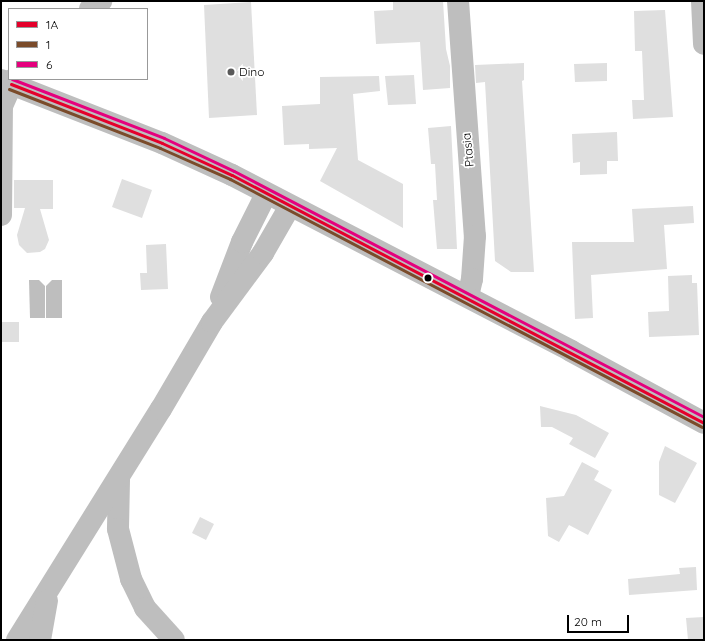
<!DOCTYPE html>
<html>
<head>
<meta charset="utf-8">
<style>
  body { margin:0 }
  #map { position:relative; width:705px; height:641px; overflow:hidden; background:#fff; font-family:Quicksand,sans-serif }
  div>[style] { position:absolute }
  .water>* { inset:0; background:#bebebe }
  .building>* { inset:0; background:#dfdfdf }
  .minor>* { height:22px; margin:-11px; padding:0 11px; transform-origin:11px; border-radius:11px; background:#bebebe }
  .bus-1>* { height:3px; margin:-1.5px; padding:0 1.5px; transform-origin:1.5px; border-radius:1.5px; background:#e4002b }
  .bus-2>* { height:3px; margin:-1.5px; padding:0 1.5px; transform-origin:1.5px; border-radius:1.5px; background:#7a4b2a }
  .bus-3>* { height:3px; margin:-1.5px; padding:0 1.5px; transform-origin:1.5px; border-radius:1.5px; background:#e5007d }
  .dots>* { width:11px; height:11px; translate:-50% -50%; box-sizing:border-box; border:2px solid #fff; border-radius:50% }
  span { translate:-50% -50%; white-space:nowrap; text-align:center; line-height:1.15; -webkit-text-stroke:3.5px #fff; paint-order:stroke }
  .poi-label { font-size:12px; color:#000 }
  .left { translate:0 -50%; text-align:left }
  .street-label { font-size:12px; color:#000 }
  .frame { position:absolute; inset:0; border:2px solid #000; pointer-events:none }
  .legend { position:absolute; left:8px; top:8px; width:140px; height:72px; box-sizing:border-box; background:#fff; border:1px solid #999; margin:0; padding:5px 7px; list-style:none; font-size:12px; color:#000 }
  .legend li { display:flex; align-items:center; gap:8px; height:20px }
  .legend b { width:20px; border:1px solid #999 }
  .scale { position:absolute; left:567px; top:615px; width:62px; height:18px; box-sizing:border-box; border:2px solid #000; border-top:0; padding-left:5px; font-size:12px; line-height:14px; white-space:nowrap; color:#000; -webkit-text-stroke:3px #fff; paint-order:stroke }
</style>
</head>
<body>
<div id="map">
  <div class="water">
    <div style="clip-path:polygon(29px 280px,39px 280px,45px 286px,45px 318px,30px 318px)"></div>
    <div style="clip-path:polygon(52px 280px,62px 280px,62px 318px,46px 318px,46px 286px)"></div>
  </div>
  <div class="building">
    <div style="clip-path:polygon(393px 1px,443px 1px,446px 49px,450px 66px,450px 88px,423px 90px,420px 42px,376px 44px,374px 11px,393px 10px)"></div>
    <div style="clip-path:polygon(251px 2px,257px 115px,209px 118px,204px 5px)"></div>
    <div style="clip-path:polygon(665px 10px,673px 117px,633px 119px,632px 100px,644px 100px,642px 51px,635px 51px,634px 11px)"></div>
    <div style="clip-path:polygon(524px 63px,524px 80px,522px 81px,534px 272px,511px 272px,495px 261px,485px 82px,476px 83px,475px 65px)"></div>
    <div style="clip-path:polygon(607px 63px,607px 81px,575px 82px,574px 64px)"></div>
    <div style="clip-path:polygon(414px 75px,416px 104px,388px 105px,385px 76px)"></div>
    <div style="clip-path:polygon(379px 76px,380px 91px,353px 94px,358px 160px,403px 184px,403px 228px,320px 181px,337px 148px,309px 149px,309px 144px,284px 145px,282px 106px,320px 104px,320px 77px)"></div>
    <div style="clip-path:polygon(451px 126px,457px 249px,437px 249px,433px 200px,437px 200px,435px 164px,431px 164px,428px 128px)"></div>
    <div style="clip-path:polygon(617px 132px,618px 161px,607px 161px,607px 174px,580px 175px,580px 162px,573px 163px,572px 134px)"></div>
    <div style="clip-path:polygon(122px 179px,152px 190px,142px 218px,112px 207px)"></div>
    <div style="clip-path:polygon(14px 180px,53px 180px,53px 209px,40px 209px,49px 240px,45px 249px,40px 252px,27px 253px,19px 245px,17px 235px,25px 208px,14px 208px)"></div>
    <div style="clip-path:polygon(693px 206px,694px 223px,664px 225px,667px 269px,591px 275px,593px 318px,575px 319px,572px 242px,634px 242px,632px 209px)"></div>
    <div style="clip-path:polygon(166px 244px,168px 289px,141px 290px,140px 273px,147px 273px,146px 245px)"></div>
    <div style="clip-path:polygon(692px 275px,692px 283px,697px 283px,699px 335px,649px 337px,648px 312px,669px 311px,668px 276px)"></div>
    <div style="clip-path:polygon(1px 322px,19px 322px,19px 342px,1px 342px)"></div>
    <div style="clip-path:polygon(540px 406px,576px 415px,609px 433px,595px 458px,569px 444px,573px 438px,552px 427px,541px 427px)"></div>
    <div style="clip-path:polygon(665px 446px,697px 463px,675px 503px,659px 495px,659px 462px)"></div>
    <div style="clip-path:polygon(582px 462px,599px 471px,594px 480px,612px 490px,588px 535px,569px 525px,559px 542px,548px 536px,546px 498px,564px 496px)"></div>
    <div style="clip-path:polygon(200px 517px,214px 524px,206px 540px,192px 533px)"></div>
    <div style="clip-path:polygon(696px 567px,697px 590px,629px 595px,628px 579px,680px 574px,679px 568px)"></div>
    <div style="clip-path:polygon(704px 617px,704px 640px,688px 640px,686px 618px)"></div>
  </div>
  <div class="minor">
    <div style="left:458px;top:1px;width:236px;rotate:85.9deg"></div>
    <div style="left:475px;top:236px;width:43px;rotate:94deg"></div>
    <div style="left:472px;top:279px;width:18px;rotate:103deg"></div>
    <div style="left:702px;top:1px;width:43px;rotate:87.3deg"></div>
    <div style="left:90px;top:9px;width:14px;rotate:-36deg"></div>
    <div style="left:1px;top:80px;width:173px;rotate:21.4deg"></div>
    <div style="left:162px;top:143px;width:77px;rotate:24.6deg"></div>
    <div style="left:232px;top:175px;width:382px;rotate:27.4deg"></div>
    <div style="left:571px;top:351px;width:151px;rotate:28.4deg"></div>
    <div style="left:1px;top:215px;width:109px;rotate:-89.5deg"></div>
    <div style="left:2px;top:106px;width:30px;rotate:-66deg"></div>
    <div style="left:221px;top:297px;width:59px;rotate:-69.1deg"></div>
    <div style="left:242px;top:242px;width:54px;rotate:-63.4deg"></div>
    <div style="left:119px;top:480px;width:49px;rotate:91.2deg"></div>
    <div style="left:118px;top:529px;width:52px;rotate:75.4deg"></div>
    <div style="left:131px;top:579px;width:32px;rotate:64deg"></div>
    <div style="left:145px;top:608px;width:43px;rotate:47.8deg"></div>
    <div style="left:17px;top:640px;width:272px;rotate:-58.1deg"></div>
    <div style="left:161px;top:409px;width:101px;rotate:-59.6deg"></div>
    <div style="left:212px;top:322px;width:86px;rotate:-53.5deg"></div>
    <div style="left:263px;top:253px;width:54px;rotate:-60.1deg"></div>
    <div style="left:40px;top:640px;width:40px;rotate:-80deg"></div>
  </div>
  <div class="bus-1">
    <div style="left:11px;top:84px;width:162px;rotate:21.3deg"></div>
    <div style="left:162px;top:143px;width:77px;rotate:24.6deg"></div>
    <div style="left:232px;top:175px;width:533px;rotate:27.72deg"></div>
  </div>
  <div class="bus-2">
    <div style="left:9px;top:89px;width:162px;rotate:21.3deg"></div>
    <div style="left:160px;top:148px;width:77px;rotate:23.9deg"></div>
    <div style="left:230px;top:179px;width:533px;rotate:27.72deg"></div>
  </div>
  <div class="bus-3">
    <div style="left:12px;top:79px;width:163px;rotate:21.2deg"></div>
    <div style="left:164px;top:138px;width:77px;rotate:25.2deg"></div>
    <div style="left:234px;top:171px;width:530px;rotate:27.63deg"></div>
  </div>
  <div class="dots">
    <div style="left:231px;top:72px;background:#595959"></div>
    <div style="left:428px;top:278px;background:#000"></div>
  </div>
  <div class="poi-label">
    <span class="left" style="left:239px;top:72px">Dino</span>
  </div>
  <div class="street-label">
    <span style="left:468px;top:150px;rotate:-96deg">Ptasia</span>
  </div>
  <div class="frame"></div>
  <ul class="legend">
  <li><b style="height:5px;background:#e4002b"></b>1A</li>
  <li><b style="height:5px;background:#7a4b2a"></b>1</li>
  <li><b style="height:5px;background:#e5007d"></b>6</li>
  </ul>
  <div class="scale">20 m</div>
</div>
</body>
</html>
